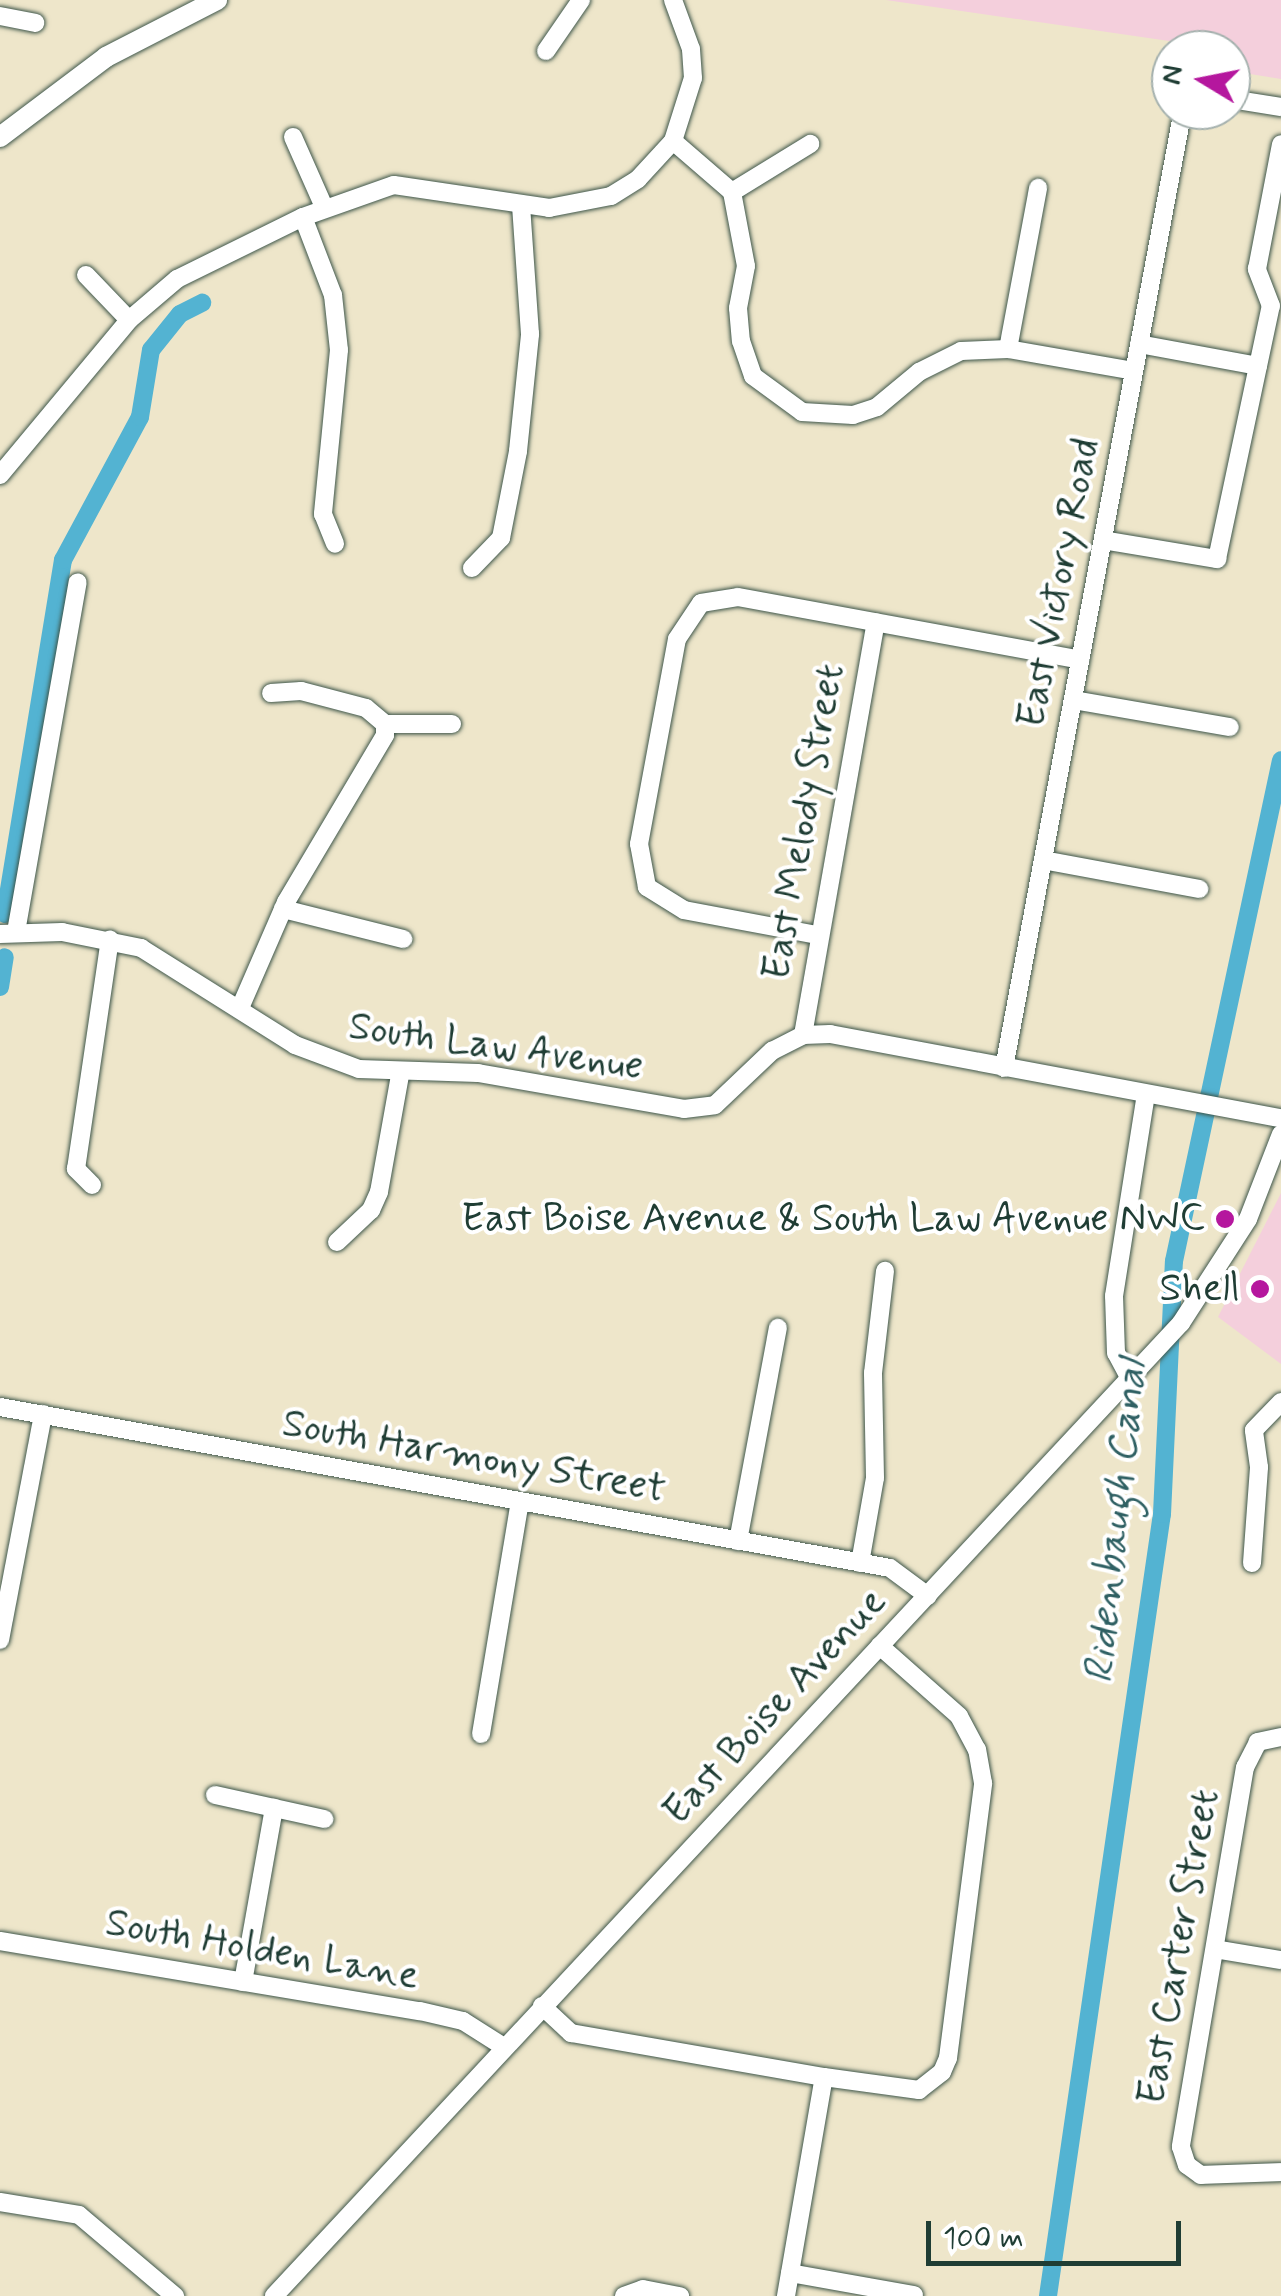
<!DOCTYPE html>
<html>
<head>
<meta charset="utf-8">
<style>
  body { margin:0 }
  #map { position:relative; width:1281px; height:2296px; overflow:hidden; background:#eee6ca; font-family:Mynerve,sans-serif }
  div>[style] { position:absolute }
  .built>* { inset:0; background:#f4cfdc }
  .canal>* { height:18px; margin:-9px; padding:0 9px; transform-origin:9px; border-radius:9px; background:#53b3d2 }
  .roads { filter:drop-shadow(0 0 2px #3e564a) drop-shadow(0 0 2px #3e564a) }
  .minor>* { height:18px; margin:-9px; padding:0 9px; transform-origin:9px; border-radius:9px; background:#fff }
  .major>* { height:20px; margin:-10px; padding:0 10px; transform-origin:10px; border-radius:10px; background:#fff }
  .dots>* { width:28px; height:28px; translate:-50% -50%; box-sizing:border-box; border:5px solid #fff; border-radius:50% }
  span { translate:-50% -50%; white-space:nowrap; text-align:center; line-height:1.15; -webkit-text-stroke:8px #fff; paint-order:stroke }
  .street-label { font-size:40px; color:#1f3d34 }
  .poi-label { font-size:40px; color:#1f3d34 }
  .right { translate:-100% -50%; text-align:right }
  .water-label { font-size:42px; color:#2f6063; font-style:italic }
  .north { position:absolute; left:1151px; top:30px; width:100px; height:100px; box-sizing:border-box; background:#fff; border:2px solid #a5b1ae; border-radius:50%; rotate:280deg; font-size:28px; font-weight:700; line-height:40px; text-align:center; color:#1f3d34 }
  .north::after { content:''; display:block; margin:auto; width:35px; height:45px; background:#b5179e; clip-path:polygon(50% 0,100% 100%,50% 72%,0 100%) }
  .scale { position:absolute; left:926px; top:2221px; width:255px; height:45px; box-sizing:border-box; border:5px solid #1f3d34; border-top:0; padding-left:12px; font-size:30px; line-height:35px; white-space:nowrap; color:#1f3d34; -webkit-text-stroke:8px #fff; paint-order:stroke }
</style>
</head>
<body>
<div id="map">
  <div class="built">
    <div style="clip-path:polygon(886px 0,1281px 0,1281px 79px,1231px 71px,1231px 50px)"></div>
    <div style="clip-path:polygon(1281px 1193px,1281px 1364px,1218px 1317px)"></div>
  </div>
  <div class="canal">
    <div style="left:5px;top:914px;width:359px;rotate:-80.7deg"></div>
    <div style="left:63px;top:560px;width:162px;rotate:-61.7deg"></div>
    <div style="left:140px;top:417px;width:68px;rotate:-80.7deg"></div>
    <div style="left:151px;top:350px;width:46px;rotate:-51.1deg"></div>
    <div style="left:180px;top:314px;width:25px;rotate:-27deg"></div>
    <div style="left:0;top:987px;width:30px;rotate:-81deg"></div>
    <div style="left:1048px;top:2296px;width:790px;rotate:-81.71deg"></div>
    <div style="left:1162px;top:1514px;width:253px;rotate:-87.3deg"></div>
    <div style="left:1174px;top:1261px;width:512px;rotate:-77.94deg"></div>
  </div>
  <div class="roads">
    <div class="minor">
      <div style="left:0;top:16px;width:36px;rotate:11deg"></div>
      <div style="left:546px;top:51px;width:62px;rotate:-55.5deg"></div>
      <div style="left:1231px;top:99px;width:51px;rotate:9.1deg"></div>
      <div style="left:293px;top:137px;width:77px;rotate:66.1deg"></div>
      <div style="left:673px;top:141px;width:78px;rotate:40.8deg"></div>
      <div style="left:732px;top:192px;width:75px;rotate:79.3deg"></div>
      <div style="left:746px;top:266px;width:43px;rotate:100.8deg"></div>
      <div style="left:738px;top:308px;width:33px;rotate:85deg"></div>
      <div style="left:741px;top:341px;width:37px;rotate:71deg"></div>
      <div style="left:753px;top:376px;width:61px;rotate:36.3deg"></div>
      <div style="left:802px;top:412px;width:51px;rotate:3.4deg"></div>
      <div style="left:853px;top:415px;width:25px;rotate:-18deg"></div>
      <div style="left:877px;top:407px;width:55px;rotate:-39.8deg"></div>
      <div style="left:919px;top:372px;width:47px;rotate:-26.6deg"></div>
      <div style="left:961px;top:351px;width:47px;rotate:-2.4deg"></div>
      <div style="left:1008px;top:349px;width:128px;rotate:9.9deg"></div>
      <div style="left:732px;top:192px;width:92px;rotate:-31.6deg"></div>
      <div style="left:303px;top:217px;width:84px;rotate:69deg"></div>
      <div style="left:333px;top:295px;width:55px;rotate:83.8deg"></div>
      <div style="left:339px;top:350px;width:165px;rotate:95.6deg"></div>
      <div style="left:323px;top:514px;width:32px;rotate:68deg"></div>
      <div style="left:86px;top:275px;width:62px;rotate:46.3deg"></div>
      <div style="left:1139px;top:344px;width:121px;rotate:10.5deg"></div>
      <div style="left:1008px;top:349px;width:164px;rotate:-79.4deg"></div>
      <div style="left:0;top:475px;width:202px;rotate:-50.2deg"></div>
      <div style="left:129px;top:320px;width:63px;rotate:-40.5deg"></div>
      <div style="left:177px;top:279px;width:140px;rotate:-26.2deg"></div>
      <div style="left:303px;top:217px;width:96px;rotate:-19.4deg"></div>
      <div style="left:394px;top:185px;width:157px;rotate:8.4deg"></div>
      <div style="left:549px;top:208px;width:63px;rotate:-11deg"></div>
      <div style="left:611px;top:196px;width:32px;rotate:-32deg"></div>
      <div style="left:638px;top:179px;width:52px;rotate:-47.4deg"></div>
      <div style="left:673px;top:141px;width:66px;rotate:-72.4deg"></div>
      <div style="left:693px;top:78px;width:29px;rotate:-94deg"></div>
      <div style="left:691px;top:49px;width:52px;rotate:-110.2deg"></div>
      <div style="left:1103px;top:540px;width:116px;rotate:9.5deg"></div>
      <div style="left:1217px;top:559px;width:259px;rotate:-78deg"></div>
      <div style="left:1271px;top:306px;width:40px;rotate:-111deg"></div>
      <div style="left:1257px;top:269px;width:127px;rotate:-79.1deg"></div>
      <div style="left:472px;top:568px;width:42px;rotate:-46deg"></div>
      <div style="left:501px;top:538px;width:89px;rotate:-78.9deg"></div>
      <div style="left:518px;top:451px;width:118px;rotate:-84.1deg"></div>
      <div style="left:530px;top:334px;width:130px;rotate:-94deg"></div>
      <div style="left:1073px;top:700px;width:159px;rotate:9.8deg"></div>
      <div style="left:385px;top:724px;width:67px"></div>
      <div style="left:1043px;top:860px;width:159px;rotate:10.5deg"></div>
      <div style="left:283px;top:909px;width:124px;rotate:14deg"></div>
      <div style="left:16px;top:932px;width:355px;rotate:-80deg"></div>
      <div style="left:0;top:934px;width:62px;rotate:-1.8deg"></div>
      <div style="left:62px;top:932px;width:81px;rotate:11.4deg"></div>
      <div style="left:141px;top:948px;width:182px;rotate:32.2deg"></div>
      <div style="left:295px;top:1045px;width:68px;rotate:20.6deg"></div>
      <div style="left:359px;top:1069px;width:119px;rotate:1.9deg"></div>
      <div style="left:478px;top:1073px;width:209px;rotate:9.9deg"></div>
      <div style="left:684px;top:1109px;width:31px;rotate:-7deg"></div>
      <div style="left:715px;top:1105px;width:79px;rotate:-43.5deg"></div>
      <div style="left:772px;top:1051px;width:35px;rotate:-27deg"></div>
      <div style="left:803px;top:1035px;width:27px;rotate:-2deg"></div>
      <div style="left:830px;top:1034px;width:459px;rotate:10.6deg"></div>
      <div style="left:817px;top:935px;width:135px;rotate:-169.4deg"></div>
      <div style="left:684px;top:910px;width:44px;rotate:-148.1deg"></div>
      <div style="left:647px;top:887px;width:44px;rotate:-100.5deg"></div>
      <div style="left:639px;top:844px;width:208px;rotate:-79.5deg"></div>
      <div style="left:677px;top:639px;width:43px;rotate:-56.3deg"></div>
      <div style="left:701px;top:603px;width:37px;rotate:-9deg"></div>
      <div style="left:738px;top:597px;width:348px;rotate:10.4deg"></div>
      <div style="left:240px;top:1008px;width:116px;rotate:-66.5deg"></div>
      <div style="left:286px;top:902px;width:194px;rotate:-59.3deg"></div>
      <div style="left:385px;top:735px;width:11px;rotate:-90deg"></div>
      <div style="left:385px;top:724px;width:25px;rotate:-140deg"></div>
      <div style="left:366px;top:708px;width:67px;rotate:-165.3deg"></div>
      <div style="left:301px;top:691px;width:30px;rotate:176deg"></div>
      <div style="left:803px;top:1035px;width:419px;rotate:-80deg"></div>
      <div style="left:1004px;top:1068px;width:975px;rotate:-79.42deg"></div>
      <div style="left:92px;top:1185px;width:23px;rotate:-135deg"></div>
      <div style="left:76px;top:1169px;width:232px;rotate:-81.6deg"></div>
      <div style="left:337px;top:1242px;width:47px;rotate:-43.3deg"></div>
      <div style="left:371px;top:1210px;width:20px;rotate:-66deg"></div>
      <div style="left:379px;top:1192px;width:119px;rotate:-79.8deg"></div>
      <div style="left:1129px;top:1377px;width:27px;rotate:-118deg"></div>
      <div style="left:1116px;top:1353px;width:57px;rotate:-92deg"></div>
      <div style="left:1114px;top:1296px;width:204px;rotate:-81deg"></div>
      <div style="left:0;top:1407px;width:904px;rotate:10.25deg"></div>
      <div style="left:890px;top:1568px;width:47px;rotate:36.4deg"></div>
      <div style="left:738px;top:1541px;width:217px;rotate:-79.4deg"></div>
      <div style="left:860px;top:1563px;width:86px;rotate:-80deg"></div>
      <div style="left:875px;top:1478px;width:105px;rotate:-91.1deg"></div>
      <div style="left:873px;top:1373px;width:103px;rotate:-83.3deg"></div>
      <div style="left:1252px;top:1563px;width:96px;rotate:-85.8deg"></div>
      <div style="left:1259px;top:1467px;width:37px;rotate:-98deg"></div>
      <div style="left:1254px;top:1430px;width:39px;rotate:-46deg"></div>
      <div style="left:0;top:1640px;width:230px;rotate:-79.2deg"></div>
      <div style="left:481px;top:1734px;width:236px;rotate:-80.5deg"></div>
      <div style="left:1281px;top:1737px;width:24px;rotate:168deg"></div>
      <div style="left:1258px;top:1742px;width:28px;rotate:117deg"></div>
      <div style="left:1245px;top:1767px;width:385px;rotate:99.6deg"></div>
      <div style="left:1181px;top:2147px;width:19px;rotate:72deg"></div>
      <div style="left:1187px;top:2165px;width:17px;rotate:36deg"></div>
      <div style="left:1201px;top:2175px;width:80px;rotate:-2.1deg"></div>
      <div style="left:215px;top:1795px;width:112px;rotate:12.4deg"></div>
      <div style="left:0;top:1941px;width:426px;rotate:9.5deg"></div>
      <div style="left:420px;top:2011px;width:44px;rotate:13.1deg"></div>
      <div style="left:463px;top:2021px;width:49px;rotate:32.4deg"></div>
      <div style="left:1215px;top:1949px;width:67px;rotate:9.5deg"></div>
      <div style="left:243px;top:1982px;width:177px;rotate:-79.9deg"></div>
      <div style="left:542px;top:2006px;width:40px;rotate:43deg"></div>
      <div style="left:571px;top:2033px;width:257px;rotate:9.9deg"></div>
      <div style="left:0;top:2202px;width:80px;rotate:9.3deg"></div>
      <div style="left:79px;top:2215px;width:126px;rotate:40.2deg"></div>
      <div style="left:790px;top:2273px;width:126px;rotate:10.1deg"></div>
      <div style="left:274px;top:2296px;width:1330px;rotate:-47.01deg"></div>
      <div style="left:1181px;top:1323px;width:124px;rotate:-57.2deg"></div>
      <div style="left:1248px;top:1219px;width:91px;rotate:-68.8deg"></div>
      <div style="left:624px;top:2296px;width:20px;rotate:-20deg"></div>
      <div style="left:643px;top:2289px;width:38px;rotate:11deg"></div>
      <div style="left:786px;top:2296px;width:222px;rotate:-80.2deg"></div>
      <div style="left:824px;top:2077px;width:96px;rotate:7.8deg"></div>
      <div style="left:919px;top:2090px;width:29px;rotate:-38deg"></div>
      <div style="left:942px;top:2072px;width:15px;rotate:-67deg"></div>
      <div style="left:948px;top:2058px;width:277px;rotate:-82.7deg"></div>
      <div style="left:983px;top:1783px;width:34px;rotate:-100deg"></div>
      <div style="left:977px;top:1750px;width:38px;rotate:-118deg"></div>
      <div style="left:959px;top:1716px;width:106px;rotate:-138.5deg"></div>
    </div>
    <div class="major">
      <div style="left:0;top:137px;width:133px;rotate:-37deg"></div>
      <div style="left:106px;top:57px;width:125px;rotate:-27.2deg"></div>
    </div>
  </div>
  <div class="dots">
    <div style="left:1225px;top:1219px;background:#b5179e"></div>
    <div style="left:1260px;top:1289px;background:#b5179e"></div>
  </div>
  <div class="street-label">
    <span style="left:1059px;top:583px;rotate:-79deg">East Victory Road</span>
    <span style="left:804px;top:822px;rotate:-80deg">East Melody Street</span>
    <span style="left:496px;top:1047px;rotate:8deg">South Law Avenue</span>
    <span style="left:474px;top:1457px;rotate:10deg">South Harmony Street</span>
    <span style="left:775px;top:1707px;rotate:-47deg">East Boise Avenue</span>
    <span style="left:1179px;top:1947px;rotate:-80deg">East Carter Street</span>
    <span style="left:262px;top:1950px;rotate:10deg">South Holden Lane</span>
  </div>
  <div class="poi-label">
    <span class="right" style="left:1205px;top:1219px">East Boise Avenue &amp; South Law Avenue NWC</span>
    <span class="right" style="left:1240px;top:1289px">Shell</span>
  </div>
  <div class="water-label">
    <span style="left:1117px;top:1522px;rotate:-84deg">Ridenbaugh Canal</span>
  </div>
  <div class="north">N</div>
  <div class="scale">100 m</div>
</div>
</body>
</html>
